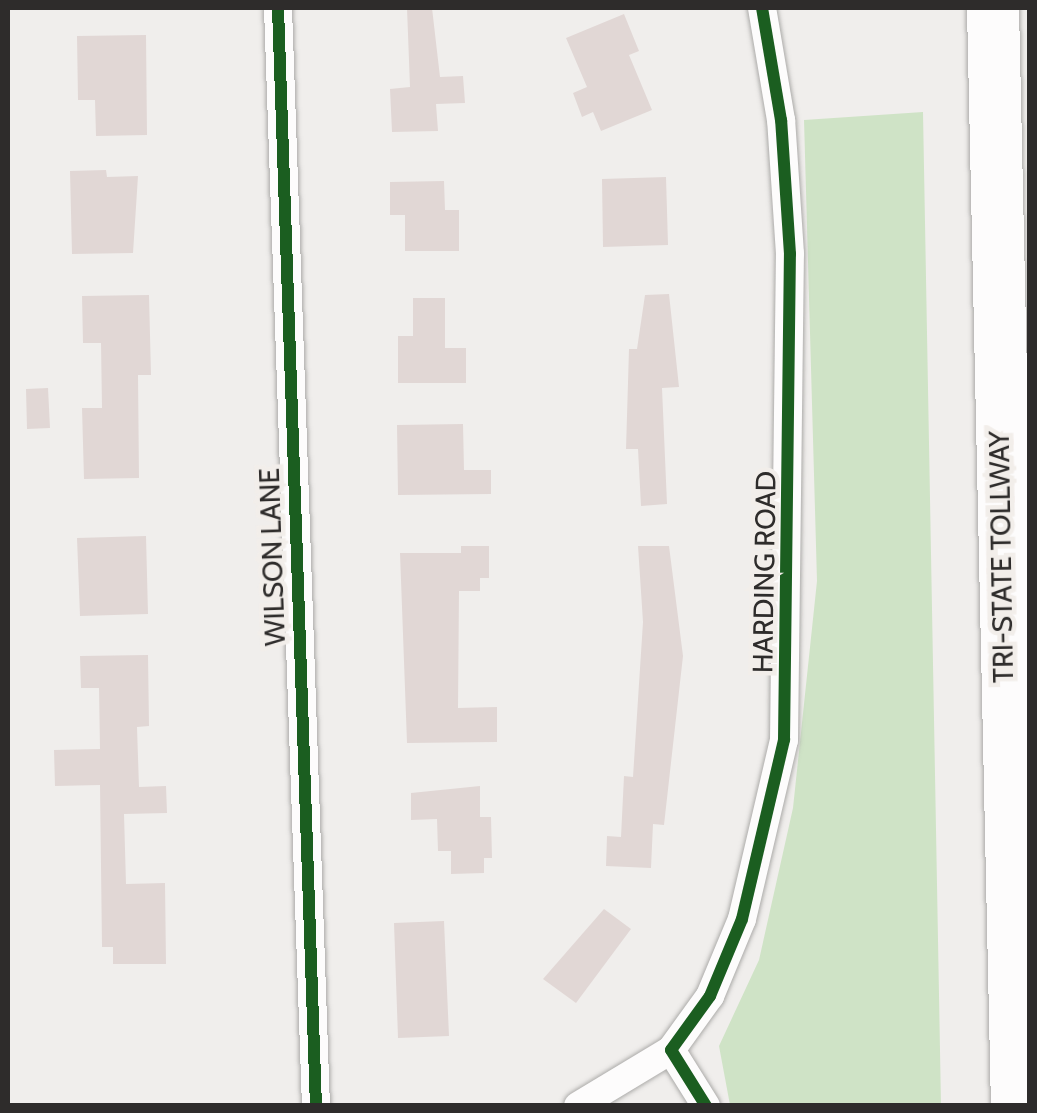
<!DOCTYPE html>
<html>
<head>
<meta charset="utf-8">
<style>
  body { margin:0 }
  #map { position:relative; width:1037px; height:1113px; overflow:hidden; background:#f0eeec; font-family:Cabin,sans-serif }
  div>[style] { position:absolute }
  .green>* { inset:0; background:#cfe3c6 }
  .building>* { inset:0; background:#e1d7d5 }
  .roads { filter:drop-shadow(0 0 2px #acaba9) drop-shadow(0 0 2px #acaba9) }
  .minor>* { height:28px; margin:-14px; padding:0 14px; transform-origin:14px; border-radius:14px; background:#fdfcfc }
  .motorway>* { height:52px; margin:-26px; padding:0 26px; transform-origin:26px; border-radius:26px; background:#fdfcfc }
  .cycleway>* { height:12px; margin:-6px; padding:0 6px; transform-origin:6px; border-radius:6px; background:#1b5e20 }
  span { translate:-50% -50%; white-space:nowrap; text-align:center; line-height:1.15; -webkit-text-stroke:9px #f2eeea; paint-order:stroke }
  .street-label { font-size:28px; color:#2e2c2b }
  .frame { position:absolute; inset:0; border:10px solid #2e2c2b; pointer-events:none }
</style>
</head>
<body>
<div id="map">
  <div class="green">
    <div style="clip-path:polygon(923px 112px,941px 1105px,730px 1105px,719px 1046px,759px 960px,793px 808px,817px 581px,804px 120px)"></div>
  </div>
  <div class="building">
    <div style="clip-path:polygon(407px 8px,432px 8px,440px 77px,463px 76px,465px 103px,436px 104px,438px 131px,392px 132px,390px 89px,410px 87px)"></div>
    <div style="clip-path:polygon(624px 14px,639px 51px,629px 55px,652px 110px,601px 131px,593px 112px,582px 117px,573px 93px,587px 87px,566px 38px)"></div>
    <div style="clip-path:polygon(146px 35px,147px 135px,96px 136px,95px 100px,78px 100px,77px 36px)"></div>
    <div style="clip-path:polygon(106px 170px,107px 177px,138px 176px,133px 253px,72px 254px,70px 171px)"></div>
    <div style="clip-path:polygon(666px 177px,668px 245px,603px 247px,602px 179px)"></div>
    <div style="clip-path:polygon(444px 181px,445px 210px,459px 210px,459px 251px,405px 251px,405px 215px,390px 215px,390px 182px)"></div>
    <div style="clip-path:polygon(669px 294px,679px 387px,662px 388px,667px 504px,641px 506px,638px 449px,626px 449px,629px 349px,637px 349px,645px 295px)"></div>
    <div style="clip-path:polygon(149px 295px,151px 375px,138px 375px,139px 478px,84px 479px,82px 408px,102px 408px,101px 343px,83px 343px,82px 296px)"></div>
    <div style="clip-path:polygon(413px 298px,445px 298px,445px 348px,466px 348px,466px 383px,398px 383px,398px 336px,413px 336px)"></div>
    <div style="clip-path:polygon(48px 388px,50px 428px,27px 429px,26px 389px)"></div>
    <div style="clip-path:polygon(463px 424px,464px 470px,491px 470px,491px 494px,398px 495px,397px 425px)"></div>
    <div style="clip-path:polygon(146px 536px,148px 614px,80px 616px,77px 538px)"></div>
    <div style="clip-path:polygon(461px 546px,489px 546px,489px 578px,480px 578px,480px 591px,459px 591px,458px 708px,497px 707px,497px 742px,407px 743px,400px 553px,461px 553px)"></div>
    <div style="clip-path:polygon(638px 546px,669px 546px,683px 656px,664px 825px,653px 824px,651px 868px,606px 866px,607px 836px,621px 837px,624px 776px,633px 777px,643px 622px)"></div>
    <div style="clip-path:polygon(148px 655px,149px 726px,137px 727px,139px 787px,166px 786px,167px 813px,124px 814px,126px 884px,165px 883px,166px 964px,113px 964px,113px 947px,102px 947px,100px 785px,55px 786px,54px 750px,100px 749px,99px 688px,81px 688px,80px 656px)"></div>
    <div style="clip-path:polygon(480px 786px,480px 817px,491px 817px,492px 858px,484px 858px,484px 873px,451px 874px,451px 851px,438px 851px,437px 819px,411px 820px,411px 793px)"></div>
    <div style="clip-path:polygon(604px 909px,631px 929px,576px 1003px,543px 979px)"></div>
    <div style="clip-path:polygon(444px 921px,449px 1036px,398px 1038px,394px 923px)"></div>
  </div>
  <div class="roads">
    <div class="minor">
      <div style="left:278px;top:8px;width:1099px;rotate:88.02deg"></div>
      <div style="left:578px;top:1106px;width:109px;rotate:-31.1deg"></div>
      <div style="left:706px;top:1106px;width:66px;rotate:-122deg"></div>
      <div style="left:671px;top:1050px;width:67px;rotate:-54.2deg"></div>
      <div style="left:710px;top:996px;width:83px;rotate:-67.4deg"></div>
      <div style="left:742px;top:919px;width:184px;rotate:-76.8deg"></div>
      <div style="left:784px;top:740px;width:486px;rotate:-89.3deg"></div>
      <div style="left:790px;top:254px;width:134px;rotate:-93.8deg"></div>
      <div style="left:781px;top:120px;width:114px;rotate:-99.6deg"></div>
    </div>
    <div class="motorway">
      <div style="left:993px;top:8px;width:1098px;rotate:88.75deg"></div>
    </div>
  </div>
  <div class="cycleway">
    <div style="left:278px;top:8px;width:1099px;rotate:88.02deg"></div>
    <div style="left:706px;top:1106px;width:66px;rotate:-122deg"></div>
    <div style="left:671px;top:1050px;width:67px;rotate:-54.2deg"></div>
    <div style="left:710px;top:996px;width:83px;rotate:-67.4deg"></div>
    <div style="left:742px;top:919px;width:184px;rotate:-76.8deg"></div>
    <div style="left:784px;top:740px;width:486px;rotate:-89.3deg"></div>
    <div style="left:790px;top:254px;width:134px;rotate:-93.8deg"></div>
    <div style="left:781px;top:120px;width:114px;rotate:-99.6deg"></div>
  </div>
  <div class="street-label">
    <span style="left:272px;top:557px;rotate:-92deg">WILSON LANE</span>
    <span style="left:1001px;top:557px;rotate:-91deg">TRI-STATE TOLLWAY</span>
    <span style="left:764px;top:572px;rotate:-89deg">HARDING ROAD</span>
  </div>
  <div class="frame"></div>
</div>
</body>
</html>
